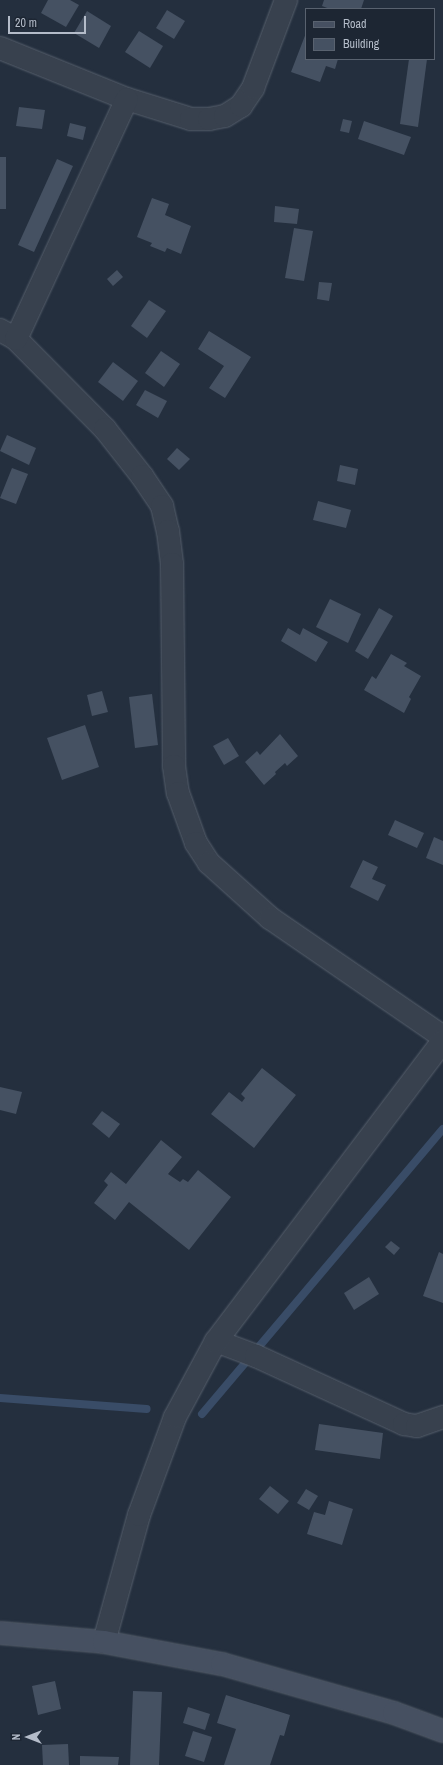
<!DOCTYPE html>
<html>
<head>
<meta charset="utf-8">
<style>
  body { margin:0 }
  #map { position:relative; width:443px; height:1765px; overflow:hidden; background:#242f3e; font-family:"Archivo Narrow",sans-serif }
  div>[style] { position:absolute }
  .stream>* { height:8px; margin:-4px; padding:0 4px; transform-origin:4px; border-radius:4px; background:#394c67 }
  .building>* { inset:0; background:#455162 }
  .roads { filter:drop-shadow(0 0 1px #565f6c) drop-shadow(0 0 1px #565f6c) }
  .street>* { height:22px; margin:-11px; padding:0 11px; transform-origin:11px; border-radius:11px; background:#38414e }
  .secondary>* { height:22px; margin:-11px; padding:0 11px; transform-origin:11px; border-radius:11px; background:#465061 }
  span { translate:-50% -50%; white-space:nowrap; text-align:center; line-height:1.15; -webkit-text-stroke:4px #1d2633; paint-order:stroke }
  .legend { position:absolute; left:305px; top:8px; width:130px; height:52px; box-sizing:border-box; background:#1d2633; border:1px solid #59626f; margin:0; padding:5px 7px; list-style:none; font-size:12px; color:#b4bcc9 }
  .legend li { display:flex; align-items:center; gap:8px; height:20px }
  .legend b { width:20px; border:1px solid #59626f }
  .north { position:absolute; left:8px; top:1717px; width:40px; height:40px; -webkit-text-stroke:3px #1d2633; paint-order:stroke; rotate:270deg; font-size:11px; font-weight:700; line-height:16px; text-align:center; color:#b4bcc9 }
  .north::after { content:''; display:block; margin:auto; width:14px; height:18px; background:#b4bcc9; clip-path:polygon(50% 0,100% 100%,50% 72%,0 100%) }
  .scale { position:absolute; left:8px; top:16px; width:78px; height:18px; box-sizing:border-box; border:2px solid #b4bcc9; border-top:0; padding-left:5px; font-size:12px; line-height:14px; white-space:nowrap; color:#b4bcc9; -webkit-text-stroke:3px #1d2633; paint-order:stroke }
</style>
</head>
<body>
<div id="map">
  <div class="stream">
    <div style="left:0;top:1398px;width:147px;rotate:4.3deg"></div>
    <div style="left:202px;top:1414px;width:373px;rotate:-49.8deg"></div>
  </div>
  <div class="building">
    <div style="clip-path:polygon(48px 0,70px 0,79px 5px,66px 27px,41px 13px)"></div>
    <div style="clip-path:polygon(324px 0,364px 0,361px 9px,330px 9px,322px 6px)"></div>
    <div style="clip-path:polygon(167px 10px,185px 21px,174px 39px,156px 28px)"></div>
    <div style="clip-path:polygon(87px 11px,111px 26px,99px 48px,74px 33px)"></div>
    <div style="clip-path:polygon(139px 31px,163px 46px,150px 68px,125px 52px)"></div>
    <div style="clip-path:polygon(306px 33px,306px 59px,338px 59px,335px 69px,326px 66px,320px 82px,291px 72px)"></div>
    <div style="clip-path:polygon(409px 59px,427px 59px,418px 127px,400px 124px)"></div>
    <div style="clip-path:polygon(19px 107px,45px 110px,42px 129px,16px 126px)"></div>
    <div style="clip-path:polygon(343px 119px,352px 121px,349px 133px,340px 131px)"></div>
    <div style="clip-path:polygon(364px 121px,411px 137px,404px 155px,358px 139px)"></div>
    <div style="clip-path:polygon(70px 123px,86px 127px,83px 140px,67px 136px)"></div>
    <div style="clip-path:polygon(0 157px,6px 157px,6px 209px,0 209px)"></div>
    <div style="clip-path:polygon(57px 159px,73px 166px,34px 252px,18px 245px)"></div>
    <div style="clip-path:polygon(152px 198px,169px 204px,165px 215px,191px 226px,181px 254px,167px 248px,165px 252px,150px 246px,152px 243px,137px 237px)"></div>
    <div style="clip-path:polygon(275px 206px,299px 209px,297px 224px,274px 222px)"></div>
    <div style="clip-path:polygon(294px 228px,313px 231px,304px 281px,285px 278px)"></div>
    <div style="clip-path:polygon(117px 270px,123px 277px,113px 286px,107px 279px)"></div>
    <div style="clip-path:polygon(319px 282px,332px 283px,329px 301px,317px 299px)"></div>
    <div style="clip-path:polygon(149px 300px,166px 311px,147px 338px,131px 326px)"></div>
    <div style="clip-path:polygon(209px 331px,251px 357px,225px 398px,209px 388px,224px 366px,198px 349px)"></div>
    <div style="clip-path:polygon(161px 351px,180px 364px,164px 387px,145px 373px)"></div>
    <div style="clip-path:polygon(113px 362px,138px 381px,123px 401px,98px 382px)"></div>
    <div style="clip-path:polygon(145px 390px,167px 401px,158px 418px,136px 405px)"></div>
    <div style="clip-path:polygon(7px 435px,36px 448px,29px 465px,0 451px)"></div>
    <div style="clip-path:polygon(177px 448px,190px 459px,179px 470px,167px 459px)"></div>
    <div style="clip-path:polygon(340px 465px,358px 469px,355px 485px,337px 481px)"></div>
    <div style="clip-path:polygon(12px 468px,28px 474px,16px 504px,0 498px)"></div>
    <div style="clip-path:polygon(318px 501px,351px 510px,346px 528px,313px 520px)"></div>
    <div style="clip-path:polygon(330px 599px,361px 614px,348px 643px,316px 627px)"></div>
    <div style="clip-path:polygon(379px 608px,393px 616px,368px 659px,355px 651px)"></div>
    <div style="clip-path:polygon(288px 628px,300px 635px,303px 628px,328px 642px,316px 662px,281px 641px)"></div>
    <div style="clip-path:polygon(391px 654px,407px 663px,404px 666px,421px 676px,409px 697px,411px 699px,404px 713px,364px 690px,372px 676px,376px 679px)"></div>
    <div style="clip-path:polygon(102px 691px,108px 712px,92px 716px,87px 695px)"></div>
    <div style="clip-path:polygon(152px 694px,158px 745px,135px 748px,129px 697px)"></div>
    <div style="clip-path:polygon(85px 725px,99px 767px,62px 780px,47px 738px)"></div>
    <div style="clip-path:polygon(280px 734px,298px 756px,287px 766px,285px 763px,275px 772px,276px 774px,264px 785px,245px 762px,257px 751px,260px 755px)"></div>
    <div style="clip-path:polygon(228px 738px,239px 756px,224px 765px,213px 746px)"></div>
    <div style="clip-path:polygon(395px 820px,424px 833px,417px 848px,388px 835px)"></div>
    <div style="clip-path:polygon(434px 837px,443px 841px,443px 865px,426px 858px)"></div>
    <div style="clip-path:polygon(363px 860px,378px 867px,372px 879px,386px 885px,378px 901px,350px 887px)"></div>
    <div style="clip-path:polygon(262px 1068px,296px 1095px,254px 1148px,211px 1114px,229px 1092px,242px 1102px,245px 1098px,241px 1094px)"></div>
    <div style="clip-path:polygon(0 1087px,22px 1092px,16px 1114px,0 1110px)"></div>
    <div style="clip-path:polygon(102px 1111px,120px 1124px,109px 1138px,92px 1124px)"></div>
    <div style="clip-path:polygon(161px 1140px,182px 1157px,168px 1174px,180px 1182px,183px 1179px,188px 1182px,198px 1170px,231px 1197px,189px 1250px,129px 1202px,115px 1220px,94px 1203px,108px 1185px,104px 1181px,111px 1172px,126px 1184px)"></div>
    <div style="clip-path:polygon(391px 1241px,400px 1248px,394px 1255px,385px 1247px)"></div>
    <div style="clip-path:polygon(439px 1252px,443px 1254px,443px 1303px,423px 1296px)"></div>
    <div style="clip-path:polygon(369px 1277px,379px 1294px,354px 1310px,344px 1293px)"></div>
    <div style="clip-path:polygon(319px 1424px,383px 1433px,380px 1459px,315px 1450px)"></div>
    <div style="clip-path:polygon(270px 1486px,289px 1501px,278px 1514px,259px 1499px)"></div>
    <div style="clip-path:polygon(306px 1489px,318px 1496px,309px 1510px,297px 1503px)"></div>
    <div style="clip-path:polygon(329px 1501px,353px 1509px,342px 1545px,307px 1534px,314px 1512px,325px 1515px)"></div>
    <div style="clip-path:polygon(55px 1681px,61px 1709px,38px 1715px,32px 1686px)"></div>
    <div style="clip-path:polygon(133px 1691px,162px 1692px,159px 1765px,130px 1765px)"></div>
    <div style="clip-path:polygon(226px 1695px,290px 1715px,284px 1736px,280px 1735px,270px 1765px,224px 1765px,236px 1729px,217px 1723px)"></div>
    <div style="clip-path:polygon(188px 1707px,210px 1714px,205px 1730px,183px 1723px)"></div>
    <div style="clip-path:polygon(193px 1731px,212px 1737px,204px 1762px,185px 1756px)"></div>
    <div style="clip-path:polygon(68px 1744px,69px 1765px,43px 1765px,42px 1745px)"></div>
    <div style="clip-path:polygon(80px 1756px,119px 1757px,118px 1765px,80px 1765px)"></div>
  </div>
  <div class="roads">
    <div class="street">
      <div style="left:0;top:48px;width:137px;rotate:21.9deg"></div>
      <div style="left:127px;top:99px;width:67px;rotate:17.4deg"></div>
      <div style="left:191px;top:119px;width:18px"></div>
      <div style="left:209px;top:119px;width:16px;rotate:-11deg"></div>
      <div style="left:225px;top:116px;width:19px;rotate:-32deg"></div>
      <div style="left:241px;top:106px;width:22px;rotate:-56deg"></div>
      <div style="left:253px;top:88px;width:94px;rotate:-69.4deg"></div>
      <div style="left:0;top:330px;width:18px;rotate:29deg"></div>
      <div style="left:16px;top:339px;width:127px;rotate:45.3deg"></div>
      <div style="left:105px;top:429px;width:60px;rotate:51.8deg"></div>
      <div style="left:142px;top:476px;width:36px;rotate:56deg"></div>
      <div style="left:162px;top:506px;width:26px;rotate:77deg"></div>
      <div style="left:168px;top:531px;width:33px;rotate:83deg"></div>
      <div style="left:172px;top:564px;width:202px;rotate:89.4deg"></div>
      <div style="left:174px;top:766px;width:27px;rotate:82deg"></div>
      <div style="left:178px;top:793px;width:53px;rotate:70.2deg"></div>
      <div style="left:196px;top:843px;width:24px;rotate:57deg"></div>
      <div style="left:209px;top:863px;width:82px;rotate:42deg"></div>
      <div style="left:270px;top:918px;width:210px;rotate:34.5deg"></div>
      <div style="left:16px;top:339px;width:264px;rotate:-65.2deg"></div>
      <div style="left:216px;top:1341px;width:43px;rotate:20.6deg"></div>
      <div style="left:256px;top:1356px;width:163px;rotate:24.7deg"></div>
      <div style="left:404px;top:1424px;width:13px;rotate:9deg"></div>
      <div style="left:417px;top:1426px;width:28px;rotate:-19deg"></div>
      <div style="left:104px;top:1642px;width:132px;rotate:-74.6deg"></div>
      <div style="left:139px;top:1515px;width:104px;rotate:-69.8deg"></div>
      <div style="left:175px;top:1417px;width:86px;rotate:-61.7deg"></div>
      <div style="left:216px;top:1341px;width:376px;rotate:-52.9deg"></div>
    </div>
    <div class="secondary">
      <div style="left:0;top:1633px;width:104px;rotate:4.9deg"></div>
      <div style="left:104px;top:1642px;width:120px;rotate:10.6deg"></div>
      <div style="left:222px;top:1664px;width:179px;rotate:15.9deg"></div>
      <div style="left:394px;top:1713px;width:52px;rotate:20.2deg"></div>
    </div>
  </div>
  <ul class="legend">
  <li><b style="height:5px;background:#465061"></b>Road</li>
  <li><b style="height:11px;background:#455162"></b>Building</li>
  </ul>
  <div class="north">N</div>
  <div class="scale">20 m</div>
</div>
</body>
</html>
